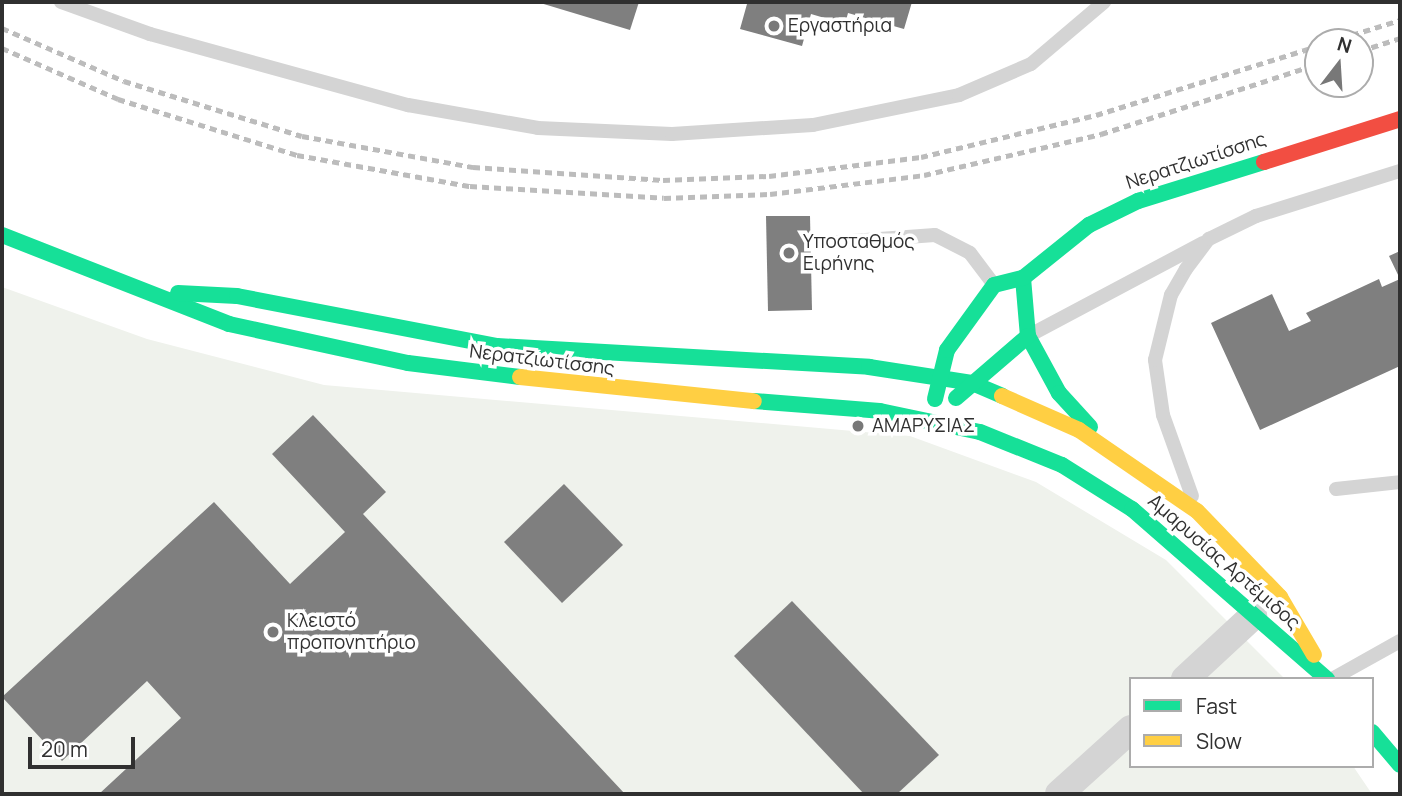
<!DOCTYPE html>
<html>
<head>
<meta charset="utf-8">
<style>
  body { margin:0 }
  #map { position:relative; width:1402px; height:796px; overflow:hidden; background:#fff; font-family:Manrope,sans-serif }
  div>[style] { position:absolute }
  .green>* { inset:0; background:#eff2ec }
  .building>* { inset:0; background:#7f7f7f }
  .lane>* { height:14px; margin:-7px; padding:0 7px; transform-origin:7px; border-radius:7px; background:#d4d4d4 }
  .street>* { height:28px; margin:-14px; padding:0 14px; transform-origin:14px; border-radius:14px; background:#d4d4d4 }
  .fast>* { height:16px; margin:-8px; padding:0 8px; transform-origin:8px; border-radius:8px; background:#16e098 }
  .slow>* { height:16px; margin:-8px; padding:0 8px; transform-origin:8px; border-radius:8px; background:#ffcf43 }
  .jam>* { height:16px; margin:-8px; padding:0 8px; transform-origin:8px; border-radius:8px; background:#f24e42 }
  .rail>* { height:5px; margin-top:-2.5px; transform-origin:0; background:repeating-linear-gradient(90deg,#bcbcbc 0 7px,transparent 0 12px) }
  .dots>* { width:19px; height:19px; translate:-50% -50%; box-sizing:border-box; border:4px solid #fff; border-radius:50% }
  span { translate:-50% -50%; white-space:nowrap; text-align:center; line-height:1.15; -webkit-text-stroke:7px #fff; paint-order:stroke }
  .poi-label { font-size:19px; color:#303030 }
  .left { translate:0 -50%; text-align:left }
  .street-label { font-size:19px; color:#303030 }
  .frame { position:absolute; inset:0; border:4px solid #303030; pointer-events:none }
  .legend { position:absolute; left:1129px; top:677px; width:245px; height:91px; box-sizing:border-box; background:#fff; border:2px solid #acacac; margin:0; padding:9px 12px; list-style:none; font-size:21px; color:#303030 }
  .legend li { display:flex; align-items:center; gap:14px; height:35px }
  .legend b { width:35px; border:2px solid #acacac }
  .north { position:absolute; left:1304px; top:28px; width:70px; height:70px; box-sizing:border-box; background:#fff; border:2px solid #acacac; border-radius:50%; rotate:17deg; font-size:19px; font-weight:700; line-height:28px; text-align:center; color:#303030 }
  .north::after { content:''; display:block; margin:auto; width:24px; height:32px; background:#787878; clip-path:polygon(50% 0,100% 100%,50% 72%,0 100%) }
  .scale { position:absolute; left:28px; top:737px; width:107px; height:32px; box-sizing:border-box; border:4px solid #303030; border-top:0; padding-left:9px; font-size:21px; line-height:24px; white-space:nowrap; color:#303030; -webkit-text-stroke:5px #fff; paint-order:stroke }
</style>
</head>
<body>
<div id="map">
  <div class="green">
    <div style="clip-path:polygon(2px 287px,147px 339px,324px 385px,910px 436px,1036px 482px,1166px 560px,1285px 679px,1131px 679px,1131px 766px,1353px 766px,1372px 794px,2px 794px)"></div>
  </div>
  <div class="building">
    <div style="clip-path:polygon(537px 2px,639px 2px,630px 30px)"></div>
    <div style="clip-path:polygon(741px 2px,912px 2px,904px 29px,848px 13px,845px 24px,811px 14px,802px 46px,740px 29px,747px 4px)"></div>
    <div style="clip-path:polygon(766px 216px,810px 216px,812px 310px,768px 311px)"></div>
    <div style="clip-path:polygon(1400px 251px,1400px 366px,1260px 430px,1211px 323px,1272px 294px,1289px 331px,1311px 321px,1306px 313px,1379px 279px,1382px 287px,1400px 279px,1389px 256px)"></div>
    <div style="clip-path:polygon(313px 415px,386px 492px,363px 514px,625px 794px,99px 794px,181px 718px,147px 681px,62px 761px,2px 697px,214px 502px,290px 584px,345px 532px,272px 454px)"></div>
    <div style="clip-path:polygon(564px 484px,623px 545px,562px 603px,504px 542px)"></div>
    <div style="clip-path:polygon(792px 601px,939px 755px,897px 794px,864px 794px,734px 656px)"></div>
  </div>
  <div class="lane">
    <div style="left:61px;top:2px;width:95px;rotate:19.8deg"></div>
    <div style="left:150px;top:34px;width:268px;rotate:15.4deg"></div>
    <div style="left:408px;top:105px;width:132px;rotate:10deg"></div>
    <div style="left:538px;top:128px;width:134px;rotate:2.6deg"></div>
    <div style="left:672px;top:134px;width:141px;rotate:-3.7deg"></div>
    <div style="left:813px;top:125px;width:149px;rotate:-11.6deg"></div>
    <div style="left:959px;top:95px;width:78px;rotate:-23.3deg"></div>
    <div style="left:1031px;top:64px;width:96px;rotate:-40.3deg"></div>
    <div style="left:838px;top:242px;width:97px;rotate:-4.1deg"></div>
    <div style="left:935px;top:235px;width:39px;rotate:27deg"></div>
    <div style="left:970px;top:253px;width:39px;rotate:53deg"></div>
    <div style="left:1030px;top:335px;width:196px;rotate:-28deg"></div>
    <div style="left:1336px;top:489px;width:64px;rotate:-6.2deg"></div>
    <div style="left:1192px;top:496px;width:86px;rotate:-109.7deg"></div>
    <div style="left:1163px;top:415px;width:56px;rotate:-98.3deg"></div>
    <div style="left:1155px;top:360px;width:67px;rotate:-76.2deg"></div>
    <div style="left:1171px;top:295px;width:30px;rotate:-60deg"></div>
    <div style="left:1186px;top:269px;width:38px;rotate:-53deg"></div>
    <div style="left:1209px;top:239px;width:52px;rotate:-26.1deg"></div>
    <div style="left:1256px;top:216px;width:151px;rotate:-17.4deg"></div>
    <div style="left:1332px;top:679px;width:78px;rotate:-29.2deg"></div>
  </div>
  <div class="street">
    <div style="left:1185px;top:679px;width:93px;rotate:-42.8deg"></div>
    <div style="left:1059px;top:794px;width:97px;rotate:-42.1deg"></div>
  </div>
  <div class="fast">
    <div style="left:2px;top:235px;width:244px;rotate:21.4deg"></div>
    <div style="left:229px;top:324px;width:183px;rotate:12.3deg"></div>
    <div style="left:408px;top:363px;width:113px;rotate:7.1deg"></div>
    <div style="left:1023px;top:278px;width:58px;rotate:85.1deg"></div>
    <div style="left:1028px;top:336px;width:65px;rotate:61.5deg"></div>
    <div style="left:1059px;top:393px;width:46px;rotate:47.6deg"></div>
    <div style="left:178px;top:293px;width:59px;rotate:2.9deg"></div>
    <div style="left:237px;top:296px;width:265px;rotate:10.9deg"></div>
    <div style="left:497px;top:346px;width:373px;rotate:3.2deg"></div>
    <div style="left:869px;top:367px;width:104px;rotate:8.8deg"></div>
    <div style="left:972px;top:383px;width:33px;rotate:23deg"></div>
    <div style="left:956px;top:398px;width:95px;rotate:-40.7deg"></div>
    <div style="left:935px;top:399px;width:50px;rotate:-76.2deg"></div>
    <div style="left:947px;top:350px;width:80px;rotate:-54.1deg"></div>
    <div style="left:994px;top:285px;width:30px;rotate:-14deg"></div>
    <div style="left:1023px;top:278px;width:85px;rotate:-38.8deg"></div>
    <div style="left:1089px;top:225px;width:55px;rotate:-26.1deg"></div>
    <div style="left:1138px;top:201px;width:132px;rotate:-17.2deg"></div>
    <div style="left:754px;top:401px;width:126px;rotate:4.5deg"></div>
    <div style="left:880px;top:411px;width:102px;rotate:11.9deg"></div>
    <div style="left:980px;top:432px;width:88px;rotate:21.9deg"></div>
    <div style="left:1062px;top:465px;width:83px;rotate:32.2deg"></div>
    <div style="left:1132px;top:509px;width:259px;rotate:41.1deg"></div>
    <div style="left:1372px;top:732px;width:43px;rotate:49.7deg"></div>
  </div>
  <div class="slow">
    <div style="left:520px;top:377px;width:235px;rotate:5.9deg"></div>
    <div style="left:1002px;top:396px;width:84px;rotate:23.8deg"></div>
    <div style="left:1079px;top:430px;width:143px;rotate:34.5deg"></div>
    <div style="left:1197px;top:511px;width:120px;rotate:46deg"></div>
    <div style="left:1280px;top:597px;width:67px;rotate:59.6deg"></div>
  </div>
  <div class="jam">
    <div style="left:1264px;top:162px;width:143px;rotate:-17.5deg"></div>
  </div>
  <div class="rail">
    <div style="left:2px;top:28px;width:133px;rotate:23.5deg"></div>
    <div style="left:124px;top:81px;width:186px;rotate:17.2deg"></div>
    <div style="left:302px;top:136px;width:174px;rotate:10.3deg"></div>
    <div style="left:473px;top:167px;width:190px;rotate:3.9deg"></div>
    <div style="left:663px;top:180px;width:106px;rotate:-2.2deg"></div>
    <div style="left:769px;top:176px;width:153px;rotate:-7.1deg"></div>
    <div style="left:921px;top:157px;width:180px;rotate:-13.5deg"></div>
    <div style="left:1096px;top:115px;width:232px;rotate:-17.3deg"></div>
    <div style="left:1329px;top:42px;width:74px;rotate:-17.2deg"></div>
    <div style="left:2px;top:48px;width:127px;rotate:23.7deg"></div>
    <div style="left:118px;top:99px;width:188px;rotate:17.4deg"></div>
    <div style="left:297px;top:155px;width:176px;rotate:10.2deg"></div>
    <div style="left:470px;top:186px;width:194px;rotate:3.5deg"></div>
    <div style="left:664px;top:198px;width:106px;rotate:-2.2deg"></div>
    <div style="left:770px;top:194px;width:155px;rotate:-7deg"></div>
    <div style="left:924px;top:175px;width:182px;rotate:-13deg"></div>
    <div style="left:1101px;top:134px;width:228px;rotate:-17.9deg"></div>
    <div style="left:1360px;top:51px;width:42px;rotate:-18deg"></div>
  </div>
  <div class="dots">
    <div style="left:774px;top:26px;background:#787878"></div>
    <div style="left:789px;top:253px;background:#787878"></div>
    <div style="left:858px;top:426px;background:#787878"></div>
    <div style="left:273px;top:632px;background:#787878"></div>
  </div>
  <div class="poi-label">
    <span class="left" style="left:788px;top:26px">Εργαστήρια</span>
    <span class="left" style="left:803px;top:253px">Υποσταθμός<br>Ειρήνης</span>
    <span class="left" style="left:872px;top:426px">ΑΜΑΡΥΣΙΑΣ</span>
    <span class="left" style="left:287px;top:632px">Κλειστό<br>προπονητήριο</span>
  </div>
  <div class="street-label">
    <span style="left:1196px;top:161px;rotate:-18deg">Νερατζιωτίσσης</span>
    <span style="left:542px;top:360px;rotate:7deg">Νερατζιωτίσσης</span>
    <span style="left:1224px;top:562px;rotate:41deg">Αμαρυσίας Αρτέμιδος</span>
  </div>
  <div class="frame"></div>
  <ul class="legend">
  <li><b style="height:9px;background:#16e098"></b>Fast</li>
  <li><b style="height:9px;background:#ffcf43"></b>Slow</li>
  </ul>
  <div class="north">N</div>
  <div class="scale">20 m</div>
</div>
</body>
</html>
